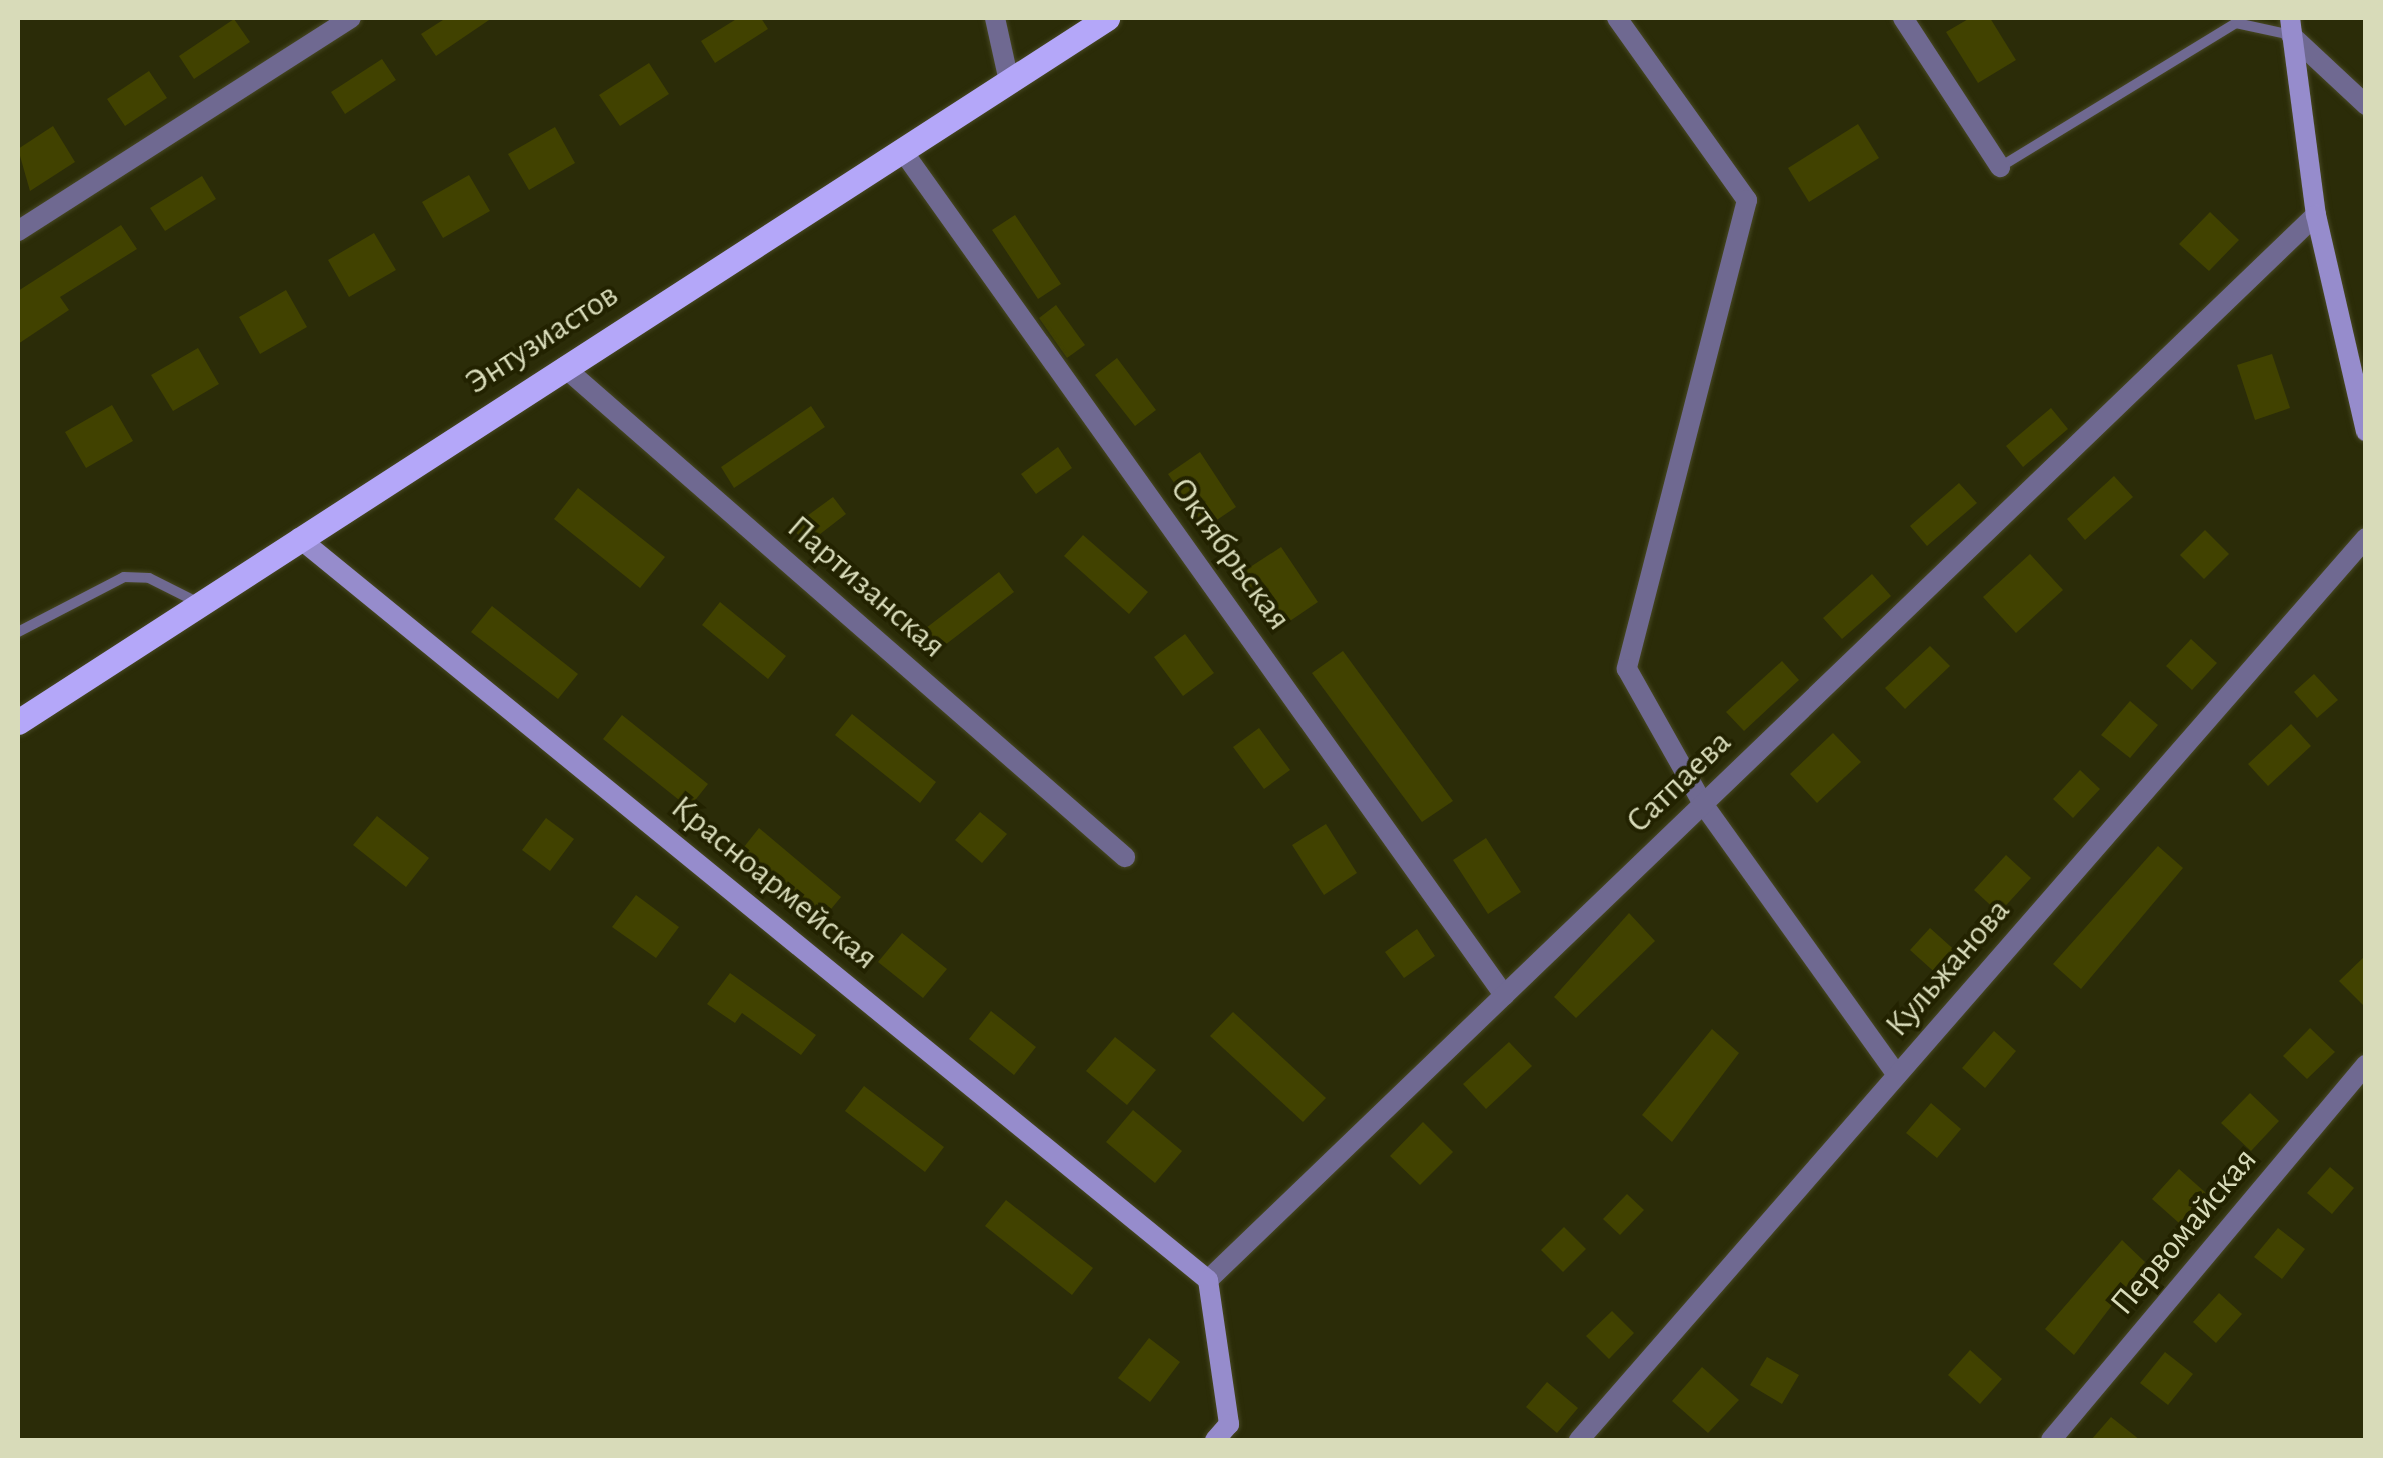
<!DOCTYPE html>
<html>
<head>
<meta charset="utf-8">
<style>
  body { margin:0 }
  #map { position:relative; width:2383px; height:1458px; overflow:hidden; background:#2b2c08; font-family:"Alegreya Sans",sans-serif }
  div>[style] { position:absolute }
  .building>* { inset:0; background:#414200 }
  .roads { filter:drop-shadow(0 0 2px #474824) drop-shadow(0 0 2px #474824) }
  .lane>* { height:10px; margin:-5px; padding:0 5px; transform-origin:5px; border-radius:5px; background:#6f6991 }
  .street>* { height:20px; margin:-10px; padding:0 10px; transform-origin:10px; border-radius:10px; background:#6f6991 }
  .secondary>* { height:20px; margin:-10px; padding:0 10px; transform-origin:10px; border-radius:10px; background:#968ccc }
  .primary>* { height:25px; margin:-12.5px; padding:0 12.5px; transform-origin:12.5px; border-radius:12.5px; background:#b4a7f9 }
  span { translate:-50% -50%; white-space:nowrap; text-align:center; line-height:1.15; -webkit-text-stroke:8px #220; paint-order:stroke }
  .street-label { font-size:35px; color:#d8dbb9 }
  .frame { position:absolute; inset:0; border:20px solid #d8dbb9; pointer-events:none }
</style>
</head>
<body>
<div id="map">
  <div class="building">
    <div style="clip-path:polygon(446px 18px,492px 18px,436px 56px,421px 34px)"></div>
    <div style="clip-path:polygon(738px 18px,761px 18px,768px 29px,715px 63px,701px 41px)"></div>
    <div style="clip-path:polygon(1970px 18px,1990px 18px,2016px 60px,1978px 83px,1946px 32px)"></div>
    <div style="clip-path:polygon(234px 19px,250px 42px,194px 79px,179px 56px)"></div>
    <div style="clip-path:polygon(382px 59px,396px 80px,345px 114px,331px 92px)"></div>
    <div style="clip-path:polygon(649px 63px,669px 94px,620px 126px,599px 95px)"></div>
    <div style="clip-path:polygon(149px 71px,167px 98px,125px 126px,107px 99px)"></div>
    <div style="clip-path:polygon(1858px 124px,1879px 158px,1809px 202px,1788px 168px)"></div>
    <div style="clip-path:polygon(53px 126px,75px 162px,30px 191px,18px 149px)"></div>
    <div style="clip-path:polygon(555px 127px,575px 163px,529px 190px,508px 154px)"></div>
    <div style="clip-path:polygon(469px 175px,490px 211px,443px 238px,422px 202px)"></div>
    <div style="clip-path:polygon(202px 176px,216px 199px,165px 231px,150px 208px)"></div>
    <div style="clip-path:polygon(2210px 212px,2239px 240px,2209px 271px,2179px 244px)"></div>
    <div style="clip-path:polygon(1015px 215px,1061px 284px,1038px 299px,992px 230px)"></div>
    <div style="clip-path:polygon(121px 225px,137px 249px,60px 297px,69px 310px,18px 344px,18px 291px)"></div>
    <div style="clip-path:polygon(374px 233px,396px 270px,349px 297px,328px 260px)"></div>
    <div style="clip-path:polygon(286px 290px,307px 327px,260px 354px,239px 317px)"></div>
    <div style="clip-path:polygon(1056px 305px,1085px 345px,1067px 358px,1039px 318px)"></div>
    <div style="clip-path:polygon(198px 348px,219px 384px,173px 411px,151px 375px)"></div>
    <div style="clip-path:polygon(2272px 354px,2290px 408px,2255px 420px,2237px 365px)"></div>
    <div style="clip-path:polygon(1117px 358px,1156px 410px,1135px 426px,1095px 375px)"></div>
    <div style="clip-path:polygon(112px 405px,133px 441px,86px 468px,65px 432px)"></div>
    <div style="clip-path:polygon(811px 406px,825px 427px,734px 488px,721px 467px)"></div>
    <div style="clip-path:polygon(2051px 408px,2068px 429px,2023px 467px,2006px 446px)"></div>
    <div style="clip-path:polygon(1058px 447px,1072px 468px,1036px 494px,1021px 474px)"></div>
    <div style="clip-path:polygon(1200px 452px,1236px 507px,1205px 528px,1168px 474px)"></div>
    <div style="clip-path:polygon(2114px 476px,2133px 497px,2085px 540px,2067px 519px)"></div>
    <div style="clip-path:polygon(1959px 483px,1977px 503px,1927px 546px,1910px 526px)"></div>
    <div style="clip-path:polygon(578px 488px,665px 557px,640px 588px,554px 519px)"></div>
    <div style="clip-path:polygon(833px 497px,846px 514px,806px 545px,792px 527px)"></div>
    <div style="clip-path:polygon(2205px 530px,2229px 554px,2204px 579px,2180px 555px)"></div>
    <div style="clip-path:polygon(1083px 535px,1148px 592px,1129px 614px,1064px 556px)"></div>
    <div style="clip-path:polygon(1281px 547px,1318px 602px,1278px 629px,1241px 573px)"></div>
    <div style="clip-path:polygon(2030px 554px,2063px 590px,2016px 633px,1983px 597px)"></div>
    <div style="clip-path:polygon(999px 572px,1014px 592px,928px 658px,913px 638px)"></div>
    <div style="clip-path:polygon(1872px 574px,1891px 596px,1842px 639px,1823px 618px)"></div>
    <div style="clip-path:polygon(720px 602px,786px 656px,768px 679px,702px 625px)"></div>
    <div style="clip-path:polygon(492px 606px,578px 674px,558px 699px,471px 632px)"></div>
    <div style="clip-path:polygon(1185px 634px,1214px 673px,1183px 696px,1154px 657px)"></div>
    <div style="clip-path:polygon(2191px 639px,2217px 663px,2192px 690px,2166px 666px)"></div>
    <div style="clip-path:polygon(1930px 646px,1950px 666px,1905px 709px,1885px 688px)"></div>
    <div style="clip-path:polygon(1343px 651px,1453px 801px,1422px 822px,1312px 673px)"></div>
    <div style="clip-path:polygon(1782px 661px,1799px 680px,1744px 731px,1726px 712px)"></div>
    <div style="clip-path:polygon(2314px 674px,2338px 700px,2317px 718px,2294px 692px)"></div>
    <div style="clip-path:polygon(2130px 701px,2158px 725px,2130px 758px,2101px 735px)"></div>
    <div style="clip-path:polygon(852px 714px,936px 782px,920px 803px,835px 735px)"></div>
    <div style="clip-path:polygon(622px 715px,708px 784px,689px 808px,603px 739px)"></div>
    <div style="clip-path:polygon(2291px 724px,2311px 746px,2268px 786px,2248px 764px)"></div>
    <div style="clip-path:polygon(1259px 728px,1290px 770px,1264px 789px,1233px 747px)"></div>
    <div style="clip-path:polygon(1833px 733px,1861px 762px,1817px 803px,1790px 774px)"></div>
    <div style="clip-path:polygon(2080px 770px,2100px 789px,2073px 818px,2053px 799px)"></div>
    <div style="clip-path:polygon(980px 812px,1007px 834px,982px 863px,955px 840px)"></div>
    <div style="clip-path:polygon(377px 816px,429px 858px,406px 887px,353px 845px)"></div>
    <div style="clip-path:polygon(546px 818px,574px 839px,550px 871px,522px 850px)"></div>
    <div style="clip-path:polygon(1326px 824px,1357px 873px,1324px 895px,1292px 845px)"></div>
    <div style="clip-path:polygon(759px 828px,841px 897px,822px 920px,740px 852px)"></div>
    <div style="clip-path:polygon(1486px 838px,1521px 892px,1488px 914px,1453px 860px)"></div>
    <div style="clip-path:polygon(2158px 846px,2183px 868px,2081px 989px,2053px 964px)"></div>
    <div style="clip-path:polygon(2006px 855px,2031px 878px,1999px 913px,1974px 890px)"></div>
    <div style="clip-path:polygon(636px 895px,679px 927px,656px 958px,612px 927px)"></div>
    <div style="clip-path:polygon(1629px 913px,1655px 941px,1576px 1018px,1554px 997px)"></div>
    <div style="clip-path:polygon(1930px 928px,1960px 955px,1940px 977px,1910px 950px)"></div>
    <div style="clip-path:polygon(1417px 929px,1435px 956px,1404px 978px,1385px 952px)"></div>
    <div style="clip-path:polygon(902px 933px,947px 969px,923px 998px,878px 962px)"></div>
    <div style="clip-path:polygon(2366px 955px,2366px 1008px,2339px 981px)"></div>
    <div style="clip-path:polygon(730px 973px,816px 1035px,801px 1055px,742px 1013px,735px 1023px,707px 1004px)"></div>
    <div style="clip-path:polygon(991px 1011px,1036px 1047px,1014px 1075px,969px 1039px)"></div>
    <div style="clip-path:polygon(1233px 1012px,1326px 1098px,1303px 1122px,1210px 1036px)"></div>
    <div style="clip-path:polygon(2310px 1028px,2335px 1052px,2307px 1079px,2283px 1056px)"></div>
    <div style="clip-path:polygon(1712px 1029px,1739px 1053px,1672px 1142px,1642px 1115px)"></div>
    <div style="clip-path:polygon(1994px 1031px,2016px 1051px,1985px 1088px,1962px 1068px)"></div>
    <div style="clip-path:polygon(1115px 1037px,1156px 1070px,1127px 1105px,1086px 1071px)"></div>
    <div style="clip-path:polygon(1509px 1042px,1532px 1066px,1486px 1109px,1463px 1084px)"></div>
    <div style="clip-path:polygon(864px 1086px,944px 1147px,925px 1172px,845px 1111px)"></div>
    <div style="clip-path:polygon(2250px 1093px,2279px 1121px,2251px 1151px,2221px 1123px)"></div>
    <div style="clip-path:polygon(1931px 1103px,1961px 1129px,1937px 1158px,1906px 1133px)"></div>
    <div style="clip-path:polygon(1133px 1110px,1182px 1151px,1155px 1183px,1106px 1142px)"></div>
    <div style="clip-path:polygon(1423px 1122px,1453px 1152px,1420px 1185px,1390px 1156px)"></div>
    <div style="clip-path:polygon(2330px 1167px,2354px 1188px,2332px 1214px,2307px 1193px)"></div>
    <div style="clip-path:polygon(2179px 1169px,2206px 1193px,2179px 1223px,2152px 1199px)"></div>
    <div style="clip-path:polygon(1627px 1194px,1644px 1210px,1620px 1235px,1603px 1219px)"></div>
    <div style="clip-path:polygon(1006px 1200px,1093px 1268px,1072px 1295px,985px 1226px)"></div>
    <div style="clip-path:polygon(1564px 1227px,1586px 1249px,1563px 1272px,1541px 1250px)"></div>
    <div style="clip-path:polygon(2278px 1228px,2305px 1249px,2282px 1279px,2254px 1257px)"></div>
    <div style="clip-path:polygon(2122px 1240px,2145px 1262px,2074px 1355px,2045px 1329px)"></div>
    <div style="clip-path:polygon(2219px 1293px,2242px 1314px,2216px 1343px,2193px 1322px)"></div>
    <div style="clip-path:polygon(1612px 1311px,1634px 1333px,1609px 1359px,1586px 1336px)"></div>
    <div style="clip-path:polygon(1149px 1338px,1180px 1362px,1150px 1402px,1118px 1378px)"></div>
    <div style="clip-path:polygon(1970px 1350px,2002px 1379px,1980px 1404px,1948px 1375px)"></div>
    <div style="clip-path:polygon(2165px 1352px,2193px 1374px,2168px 1405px,2140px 1383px)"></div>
    <div style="clip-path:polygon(1767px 1357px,1799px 1375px,1782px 1404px,1750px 1385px)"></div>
    <div style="clip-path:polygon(1702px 1367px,1739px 1400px,1708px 1433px,1672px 1401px)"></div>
    <div style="clip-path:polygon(1547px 1382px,1578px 1408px,1557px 1433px,1526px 1407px)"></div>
    <div style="clip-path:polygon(2111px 1417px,2140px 1440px,2091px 1440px)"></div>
  </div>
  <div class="roads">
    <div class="lane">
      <div style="left:2000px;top:167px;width:276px;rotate:-31.4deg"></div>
      <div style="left:2236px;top:23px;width:56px;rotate:12.3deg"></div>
      <div style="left:18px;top:632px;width:119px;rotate:-27.4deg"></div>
      <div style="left:124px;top:577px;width:25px;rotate:2deg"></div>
      <div style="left:149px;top:578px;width:54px;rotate:26.6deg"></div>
    </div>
    <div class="street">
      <div style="left:995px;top:18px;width:65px;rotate:77.5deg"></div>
      <div style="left:1617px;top:18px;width:224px;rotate:54.5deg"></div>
      <div style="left:1747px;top:200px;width:484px;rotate:104.4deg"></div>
      <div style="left:1627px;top:669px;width:155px;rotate:60.6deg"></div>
      <div style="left:1703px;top:804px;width:333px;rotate:54.4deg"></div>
      <div style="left:1903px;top:18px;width:178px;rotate:56.9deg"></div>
      <div style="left:2291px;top:35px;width:103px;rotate:43deg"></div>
      <div style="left:902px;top:150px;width:1038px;rotate:54.53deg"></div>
      <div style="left:18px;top:231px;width:395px;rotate:-32.6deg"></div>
      <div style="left:564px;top:367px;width:745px;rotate:41.14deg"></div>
      <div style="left:1208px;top:1280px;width:1537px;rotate:-43.87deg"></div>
      <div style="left:1579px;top:1440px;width:1197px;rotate:-48.9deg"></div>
      <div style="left:2051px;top:1440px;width:490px;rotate:-50deg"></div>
    </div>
    <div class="secondary">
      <div style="left:2290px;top:18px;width:199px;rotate:82.5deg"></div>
      <div style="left:2316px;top:215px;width:222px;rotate:77deg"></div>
      <div style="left:299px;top:538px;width:1173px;rotate:39.22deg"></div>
      <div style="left:1208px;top:1280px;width:146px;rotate:81.7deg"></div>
      <div style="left:1229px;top:1424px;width:21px;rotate:131deg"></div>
    </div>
    <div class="primary">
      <div style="left:18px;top:722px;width:1297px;rotate:-32.88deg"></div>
    </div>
  </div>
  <div class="street-label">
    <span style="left:542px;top:339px;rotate:-33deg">Энтузиастов</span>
    <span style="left:1230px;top:554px;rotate:54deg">Октябрьская</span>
    <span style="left:866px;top:587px;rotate:41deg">Партизанская</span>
    <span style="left:1679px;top:782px;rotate:-44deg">Сатпаева</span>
    <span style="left:774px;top:883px;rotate:39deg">Красноармейская</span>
    <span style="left:1948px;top:968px;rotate:-49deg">Кульжанова</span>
    <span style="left:2184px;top:1232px;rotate:-50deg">Первомайская</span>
  </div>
  <div class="frame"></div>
</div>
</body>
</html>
